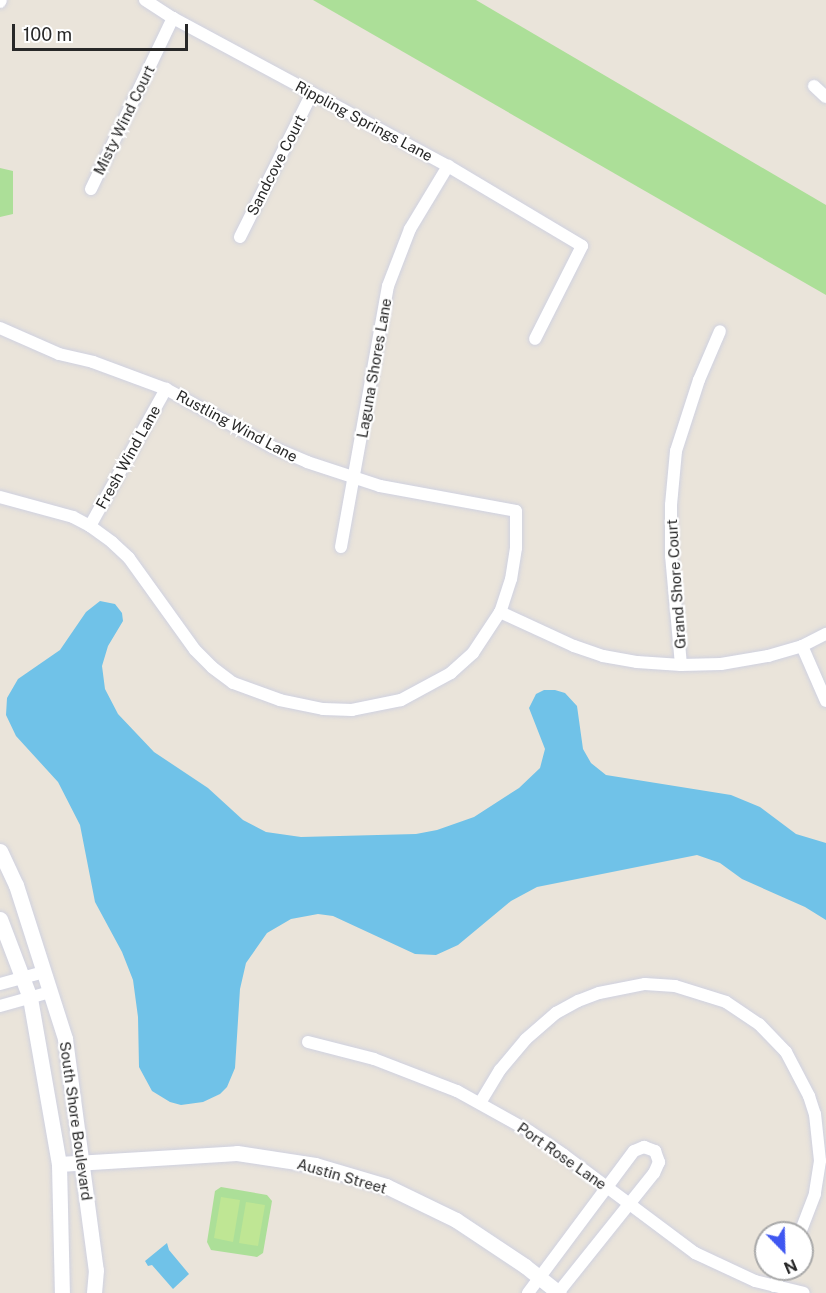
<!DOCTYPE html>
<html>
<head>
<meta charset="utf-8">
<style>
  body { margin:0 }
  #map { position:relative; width:826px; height:1293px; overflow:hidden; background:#eae4da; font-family:"Public Sans",sans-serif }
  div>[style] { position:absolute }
  .green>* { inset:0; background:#acdf98 }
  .pitch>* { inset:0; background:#bfe694 }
  .water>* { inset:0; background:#70c2e8 }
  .roads { filter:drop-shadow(0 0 2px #cfd1e0) drop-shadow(0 0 2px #cfd1e0) }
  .minor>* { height:12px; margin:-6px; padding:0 6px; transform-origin:6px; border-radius:6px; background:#fff }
  .tertiary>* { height:15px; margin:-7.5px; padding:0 7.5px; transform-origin:7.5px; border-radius:7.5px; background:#fff }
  span { translate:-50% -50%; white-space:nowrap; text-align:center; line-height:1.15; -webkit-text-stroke:4.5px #fff; paint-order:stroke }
  .street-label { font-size:15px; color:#282828 }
  .north { position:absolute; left:754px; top:1221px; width:60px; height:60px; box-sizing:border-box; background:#fff; border:2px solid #a9a9a9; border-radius:50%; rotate:157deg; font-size:16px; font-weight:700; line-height:24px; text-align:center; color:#282828 }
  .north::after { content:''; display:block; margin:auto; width:21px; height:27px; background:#3f57f1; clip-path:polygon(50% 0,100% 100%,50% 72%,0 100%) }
  .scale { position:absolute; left:12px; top:24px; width:176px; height:27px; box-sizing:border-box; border:3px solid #282828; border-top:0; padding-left:8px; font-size:18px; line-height:21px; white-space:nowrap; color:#282828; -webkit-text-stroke:4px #fff; paint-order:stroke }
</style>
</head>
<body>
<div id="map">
  <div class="green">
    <div style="clip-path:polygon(313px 0,476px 0,826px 205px,826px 295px)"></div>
    <div style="clip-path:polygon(0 168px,13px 171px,13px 214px,0 217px)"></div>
    <div style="clip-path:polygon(221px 1187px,267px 1195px,272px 1201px,263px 1253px,257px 1257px,211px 1250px,207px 1242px,215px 1191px)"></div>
  </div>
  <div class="pitch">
    <div style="clip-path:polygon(221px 1197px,240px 1200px,233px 1242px,214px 1238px)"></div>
    <div style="clip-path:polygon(246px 1202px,265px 1205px,258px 1246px,239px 1243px)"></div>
  </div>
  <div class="water">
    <div style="clip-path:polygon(100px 601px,115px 604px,122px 613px,123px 621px,108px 646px,102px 666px,105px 689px,118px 714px,154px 752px,208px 788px,243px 820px,266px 832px,301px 837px,416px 834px,437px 830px,474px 817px,519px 788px,540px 768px,545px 749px,529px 708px,536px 694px,544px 690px,555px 690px,565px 693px,577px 706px,583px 749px,591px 763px,606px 775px,731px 795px,760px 807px,796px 834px,826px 843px,826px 920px,805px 907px,742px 879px,720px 863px,697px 855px,537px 887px,511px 901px,458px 945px,436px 955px,415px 954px,333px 916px,318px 914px,291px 919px,267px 933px,246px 963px,240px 989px,235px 1068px,227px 1087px,220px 1094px,203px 1102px,181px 1105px,170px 1102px,152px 1091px,139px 1067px,138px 1017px,133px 980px,122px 952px,95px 902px,80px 825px,58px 782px,16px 736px,6px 715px,7px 698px,18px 679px,60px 650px,86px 612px)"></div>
    <div style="clip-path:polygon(167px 1243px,169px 1250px,189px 1274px,173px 1289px,152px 1265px,148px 1266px,145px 1261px)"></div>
  </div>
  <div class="roads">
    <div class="minor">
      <div style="left:145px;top:0;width:33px;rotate:33deg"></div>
      <div style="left:173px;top:18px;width:312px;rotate:28.3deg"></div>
      <div style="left:448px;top:166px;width:156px;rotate:30.8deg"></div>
      <div style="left:582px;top:246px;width:104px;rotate:116.8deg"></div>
      <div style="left:0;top:2px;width:2px;rotate:-63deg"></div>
      <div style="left:814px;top:86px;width:16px;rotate:43deg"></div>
      <div style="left:91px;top:189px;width:190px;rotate:-64.4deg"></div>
      <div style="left:240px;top:237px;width:161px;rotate:-63.4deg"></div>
      <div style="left:0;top:328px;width:64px;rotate:23.8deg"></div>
      <div style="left:59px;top:354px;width:35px;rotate:13deg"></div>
      <div style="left:93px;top:362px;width:78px;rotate:20.3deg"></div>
      <div style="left:166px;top:389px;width:121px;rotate:28.7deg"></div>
      <div style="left:272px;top:447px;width:38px;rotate:23deg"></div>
      <div style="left:307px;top:462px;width:77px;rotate:18.2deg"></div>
      <div style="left:380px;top:486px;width:138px;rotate:10.4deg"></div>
      <div style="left:516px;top:511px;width:37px;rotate:90deg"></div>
      <div style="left:516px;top:548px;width:31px;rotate:99deg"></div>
      <div style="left:511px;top:579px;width:35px;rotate:108deg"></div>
      <div style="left:500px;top:612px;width:49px;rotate:123.4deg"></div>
      <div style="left:473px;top:653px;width:30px;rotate:138deg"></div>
      <div style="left:451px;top:673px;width:57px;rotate:151.6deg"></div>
      <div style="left:401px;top:700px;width:50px;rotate:168.5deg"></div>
      <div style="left:352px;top:710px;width:29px;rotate:-178deg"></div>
      <div style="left:323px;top:709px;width:44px;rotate:-168.2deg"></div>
      <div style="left:280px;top:700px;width:50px;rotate:-160.1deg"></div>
      <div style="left:233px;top:683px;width:26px;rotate:-143deg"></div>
      <div style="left:212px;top:667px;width:24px;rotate:-135deg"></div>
      <div style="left:195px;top:650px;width:113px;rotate:-125.7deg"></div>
      <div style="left:129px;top:558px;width:23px;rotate:-137deg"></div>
      <div style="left:112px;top:542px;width:27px;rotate:-144deg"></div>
      <div style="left:90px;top:526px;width:19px;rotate:-152deg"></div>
      <div style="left:73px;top:517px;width:76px;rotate:-164.7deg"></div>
      <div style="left:90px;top:526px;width:157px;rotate:-61deg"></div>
      <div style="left:341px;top:547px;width:265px;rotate:-79.8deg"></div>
      <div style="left:388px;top:286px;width:61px;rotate:-68.9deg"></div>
      <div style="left:410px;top:229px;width:74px;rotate:-58.9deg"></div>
      <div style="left:500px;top:612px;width:81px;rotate:24.7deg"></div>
      <div style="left:574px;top:646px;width:31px;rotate:19deg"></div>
      <div style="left:603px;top:656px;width:35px;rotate:10deg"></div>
      <div style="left:637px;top:662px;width:44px;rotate:3.9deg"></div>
      <div style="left:681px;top:665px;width:40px;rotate:-1.4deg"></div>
      <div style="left:721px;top:664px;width:48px;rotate:-9.7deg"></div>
      <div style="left:768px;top:656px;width:35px;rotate:-16deg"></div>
      <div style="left:802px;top:646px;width:27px;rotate:-27deg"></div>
      <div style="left:802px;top:646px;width:60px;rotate:66.4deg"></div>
      <div style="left:681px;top:665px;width:109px;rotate:-95.2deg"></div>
      <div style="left:671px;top:556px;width:51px;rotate:-90deg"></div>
      <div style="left:671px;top:505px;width:54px;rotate:-84.7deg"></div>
      <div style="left:676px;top:451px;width:75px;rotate:-72.1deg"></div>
      <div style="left:699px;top:380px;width:53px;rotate:-66.8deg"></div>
      <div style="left:0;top:984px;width:46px;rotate:-15.3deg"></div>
      <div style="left:0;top:1006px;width:52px;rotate:-15.6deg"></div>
      <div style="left:308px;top:1042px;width:68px;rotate:14.4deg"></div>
      <div style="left:374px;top:1059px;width:89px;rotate:21.1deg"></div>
      <div style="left:457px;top:1091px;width:82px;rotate:29.1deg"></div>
      <div style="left:529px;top:1131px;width:42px;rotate:34.4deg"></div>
      <div style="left:564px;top:1155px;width:164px;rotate:36.8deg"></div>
      <div style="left:695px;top:1253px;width:66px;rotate:25deg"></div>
      <div style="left:755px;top:1281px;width:50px;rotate:13.8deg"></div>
      <div style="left:480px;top:1103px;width:39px;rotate:-59deg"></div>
      <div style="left:500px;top:1070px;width:40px;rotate:-50deg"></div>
      <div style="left:526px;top:1039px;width:40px;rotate:-41deg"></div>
      <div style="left:556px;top:1013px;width:25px;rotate:-29deg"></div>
      <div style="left:578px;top:1001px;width:22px;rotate:-21deg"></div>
      <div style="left:599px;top:993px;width:47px;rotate:-11.1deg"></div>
      <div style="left:645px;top:984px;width:30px;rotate:4deg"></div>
      <div style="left:675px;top:986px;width:53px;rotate:17.4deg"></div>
      <div style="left:726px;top:1002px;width:40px;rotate:34deg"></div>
      <div style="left:759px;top:1024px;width:39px;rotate:46deg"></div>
      <div style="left:786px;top:1052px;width:50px;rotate:62.4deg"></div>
      <div style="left:809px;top:1096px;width:19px;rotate:72deg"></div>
      <div style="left:815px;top:1114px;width:47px;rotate:83.9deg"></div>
      <div style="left:820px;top:1161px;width:33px;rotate:99deg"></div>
      <div style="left:815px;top:1194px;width:42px;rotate:111deg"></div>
      <div style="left:774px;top:1286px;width:19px;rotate:-65deg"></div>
      <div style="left:528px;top:1293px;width:177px;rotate:-53.3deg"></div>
      <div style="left:634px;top:1151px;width:11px;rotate:-22deg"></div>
      <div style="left:644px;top:1147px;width:12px;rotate:20deg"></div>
      <div style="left:655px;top:1151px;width:12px;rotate:70deg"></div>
      <div style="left:659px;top:1162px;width:12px;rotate:114deg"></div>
      <div style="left:654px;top:1173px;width:154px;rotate:128.7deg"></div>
    </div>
    <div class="tertiary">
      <div style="left:0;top:851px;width:38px;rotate:65deg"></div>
      <div style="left:16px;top:885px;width:162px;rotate:72.3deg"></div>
      <div style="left:65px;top:1039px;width:233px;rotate:82.4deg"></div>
      <div style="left:96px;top:1270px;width:23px;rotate:95deg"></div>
      <div style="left:0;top:919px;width:85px;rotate:69.2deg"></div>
      <div style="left:30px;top:998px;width:169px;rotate:80.1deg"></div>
      <div style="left:59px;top:1164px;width:129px;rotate:88.7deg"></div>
      <div style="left:59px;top:1164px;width:178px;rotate:-3.5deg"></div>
      <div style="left:237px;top:1153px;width:79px;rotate:8.7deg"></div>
      <div style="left:315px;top:1165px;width:74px;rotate:16.5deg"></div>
      <div style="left:386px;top:1186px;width:78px;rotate:25.9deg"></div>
      <div style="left:456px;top:1220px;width:83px;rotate:33.7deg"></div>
      <div style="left:525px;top:1266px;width:43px;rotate:38.5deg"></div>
    </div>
  </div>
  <div class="street-label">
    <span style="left:124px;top:120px;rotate:-64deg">Misty Wind Court</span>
    <span style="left:364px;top:121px;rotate:28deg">Rippling Springs Lane</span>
    <span style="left:276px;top:165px;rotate:-63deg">Sandcove Court</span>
    <span style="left:374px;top:368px;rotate:-80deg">Laguna Shores Lane</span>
    <span style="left:237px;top:426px;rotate:28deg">Rustling Wind Lane</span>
    <span style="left:128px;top:457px;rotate:-61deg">Fresh Wind Lane</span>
    <span style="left:676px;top:584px;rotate:-94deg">Grand Shore Court</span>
    <span style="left:76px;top:1121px;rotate:82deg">South Shore Boulevard</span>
    <span style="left:562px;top:1156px;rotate:35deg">Port Rose Lane</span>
    <span style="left:342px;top:1176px;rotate:16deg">Austin Street</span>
  </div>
  <div class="north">N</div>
  <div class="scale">100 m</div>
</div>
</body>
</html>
